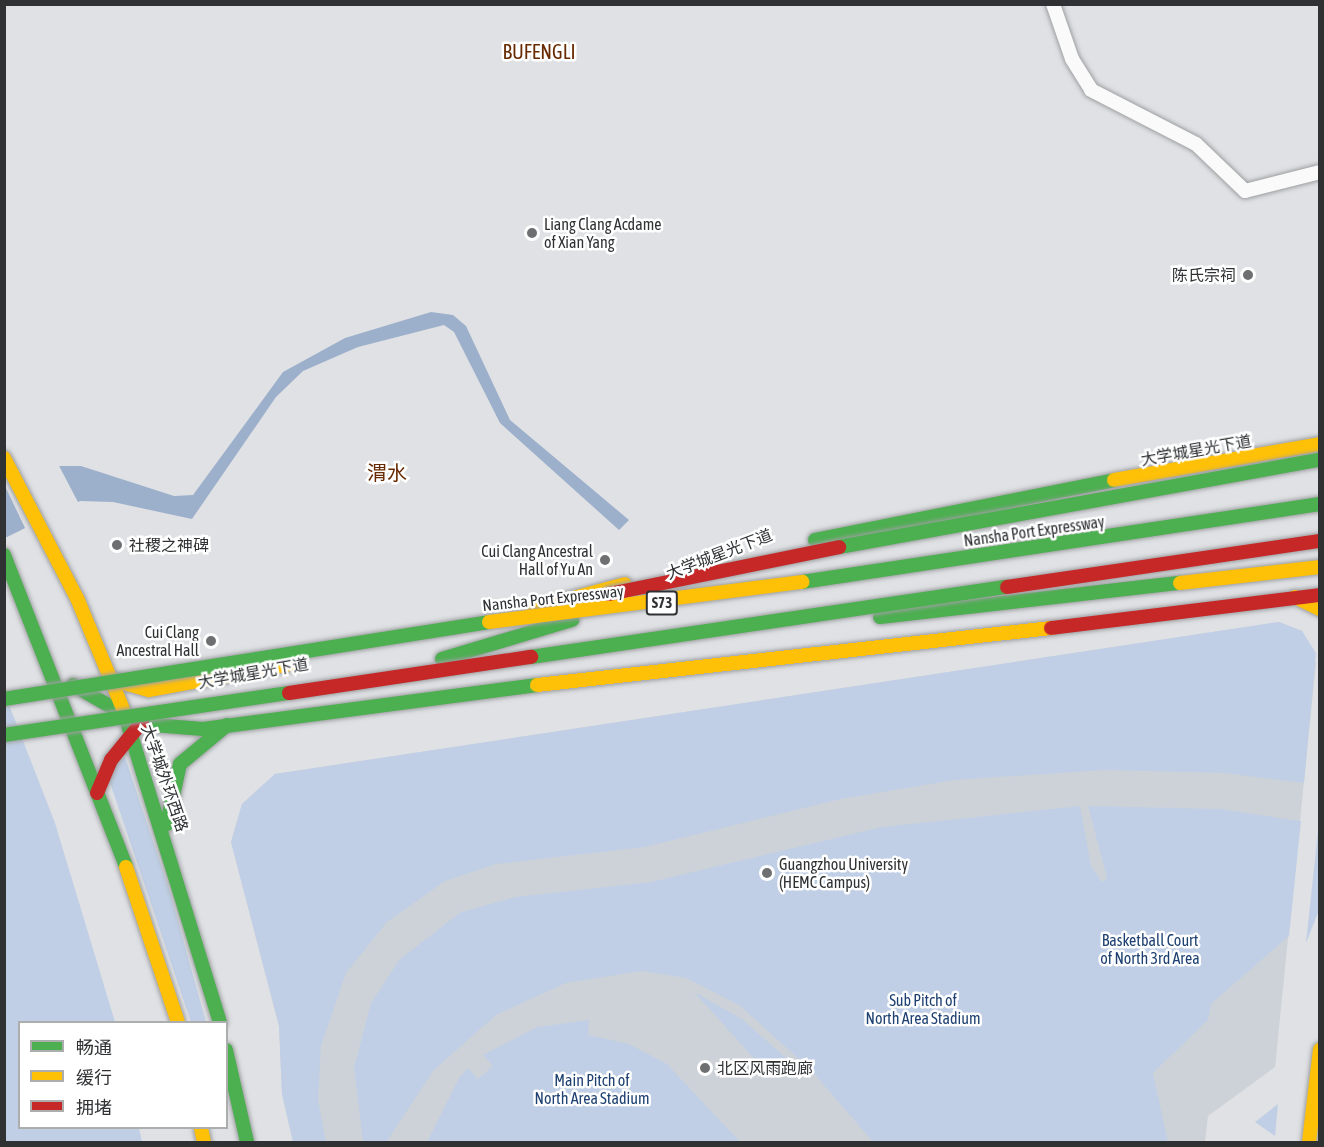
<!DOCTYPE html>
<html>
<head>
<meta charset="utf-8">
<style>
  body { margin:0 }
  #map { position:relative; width:1324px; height:1147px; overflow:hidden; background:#dfe1e4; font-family:"Asap Condensed","Noto Sans SC",sans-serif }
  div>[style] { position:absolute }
  .built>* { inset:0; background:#cdd2d8 }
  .green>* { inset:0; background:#c0cfe5 }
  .water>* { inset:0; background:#9db0cb }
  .pier>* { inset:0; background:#dfe1e4 }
  .roads { filter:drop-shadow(0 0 2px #9e9fa1) drop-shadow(0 0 2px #9e9fa1) }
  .street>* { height:14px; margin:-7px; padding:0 7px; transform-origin:7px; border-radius:7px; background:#fafafb }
  .fast>* { height:14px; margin:-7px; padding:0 7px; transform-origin:7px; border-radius:7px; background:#4caf50 }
  .slow>* { height:14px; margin:-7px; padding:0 7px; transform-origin:7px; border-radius:7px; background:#ffc107 }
  .jam>* { height:14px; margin:-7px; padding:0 7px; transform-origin:7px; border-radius:7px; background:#c62828 }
  .bridges { filter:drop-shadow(0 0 2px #9e9fa1) drop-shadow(0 0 2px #9e9fa1) }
  .fast-bridge>* { height:14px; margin:-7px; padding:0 7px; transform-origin:7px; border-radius:7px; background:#4caf50 }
  .slow-bridge>* { height:14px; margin:-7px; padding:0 7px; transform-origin:7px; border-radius:7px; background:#ffc107 }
  .jam-bridge>* { height:14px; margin:-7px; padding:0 7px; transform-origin:7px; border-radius:7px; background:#c62828 }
  .dots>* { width:16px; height:16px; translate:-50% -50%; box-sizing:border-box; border:3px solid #fff; border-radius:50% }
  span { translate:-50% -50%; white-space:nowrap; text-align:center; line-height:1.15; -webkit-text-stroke:5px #fff; paint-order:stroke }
  .shield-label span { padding:2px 4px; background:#fff; border:2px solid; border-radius:4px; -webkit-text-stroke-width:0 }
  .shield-label { font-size:15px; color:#2f3133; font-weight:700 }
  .poi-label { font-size:16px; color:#2f3133 }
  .left { translate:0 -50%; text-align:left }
  .right { translate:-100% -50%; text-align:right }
  .street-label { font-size:16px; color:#2f3133 }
  .park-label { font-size:16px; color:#1e4171 }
  .quarter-label { font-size:20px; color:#672a01 }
  .frame { position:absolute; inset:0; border:6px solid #2f3133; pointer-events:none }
  .legend { position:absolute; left:18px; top:1021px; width:210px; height:108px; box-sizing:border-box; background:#fff; border:2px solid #acadad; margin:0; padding:8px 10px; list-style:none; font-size:18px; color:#2f3133 }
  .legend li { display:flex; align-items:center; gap:12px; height:30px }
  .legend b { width:30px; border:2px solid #acadad }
</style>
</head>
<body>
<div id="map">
  <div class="built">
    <div style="clip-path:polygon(1279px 622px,1302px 631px,1316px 663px,1275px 1067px,1208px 1116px,1205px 1142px,293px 1142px,282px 1094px,279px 1026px,231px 842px,242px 804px,275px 774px)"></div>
  </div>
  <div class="green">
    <div style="clip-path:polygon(1279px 622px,1302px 631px,1316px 653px,1304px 783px,1224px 773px,1105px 770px,955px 780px,841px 799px,645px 847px,496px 864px,445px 881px,387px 922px,346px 973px,321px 1046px,318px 1099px,326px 1142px,293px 1142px,282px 1094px,279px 1026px,231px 842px,242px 804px,275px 774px)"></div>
    <div style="clip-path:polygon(4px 692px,55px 823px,115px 1022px,20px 1022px,20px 1128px,139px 1128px,142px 1142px,5px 1142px)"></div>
    <div style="clip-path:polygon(125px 757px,170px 892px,206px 1022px,191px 1022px,106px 771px)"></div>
    <div style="clip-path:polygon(1080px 806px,1091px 866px,1102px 882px,1107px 878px,1088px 806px,1220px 809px,1301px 821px,1289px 936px,1211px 1004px,1208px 1020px,1153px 1073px,1168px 1142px,873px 1142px,810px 1069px,739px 1005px,686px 978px,641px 971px,566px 983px,496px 1015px,433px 1071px,387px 1141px,363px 1142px,354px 1068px,371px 1003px,400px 959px,461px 912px,515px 897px,651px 882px,882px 827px)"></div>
    <div style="clip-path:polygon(1319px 822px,1319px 910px,1306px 943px)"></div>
    <div style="clip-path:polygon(694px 992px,742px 1019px,786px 1058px,768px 1074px)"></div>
    <div style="clip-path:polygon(589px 1020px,588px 1035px,629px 1044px,667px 1064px,740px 1142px,427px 1142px,459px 1078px,468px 1068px,478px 1079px,493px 1066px,483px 1055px,537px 1027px)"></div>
    <div style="clip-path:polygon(1278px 1104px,1275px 1136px,1255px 1122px)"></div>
  </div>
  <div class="water">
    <div style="clip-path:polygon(431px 312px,453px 315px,466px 326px,510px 420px,629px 520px,619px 530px,500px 423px,454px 332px,444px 325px,358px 347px,303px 371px,276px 397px,192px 519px,113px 502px,80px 501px,5px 538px,5px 488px,52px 466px,81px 466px,174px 496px,193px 495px,283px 372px,345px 338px)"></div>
  </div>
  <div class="pier">
    <div style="clip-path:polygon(57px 462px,79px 504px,26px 530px,4px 484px)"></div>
  </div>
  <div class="roads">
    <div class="street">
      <div style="left:1053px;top:4px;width:58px;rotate:70.9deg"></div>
      <div style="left:1072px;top:59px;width:36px;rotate:58deg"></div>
      <div style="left:1091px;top:90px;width:118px;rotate:27.2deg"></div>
      <div style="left:1196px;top:144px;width:68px;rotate:43.8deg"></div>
      <div style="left:1245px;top:191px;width:77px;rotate:-14.2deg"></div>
    </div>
    <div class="fast">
      <div style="left:815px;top:540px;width:305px;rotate:-11.3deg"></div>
      <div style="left:4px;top:555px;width:335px;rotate:68.6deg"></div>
      <div style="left:880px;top:617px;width:302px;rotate:-6.5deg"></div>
      <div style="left:442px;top:659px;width:136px;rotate:-16.7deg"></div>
      <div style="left:73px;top:685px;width:78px;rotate:29.8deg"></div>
      <div style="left:141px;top:724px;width:62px;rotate:4.6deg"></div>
      <div style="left:203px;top:729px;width:337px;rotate:-7.5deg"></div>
      <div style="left:123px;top:709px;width:328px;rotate:72.8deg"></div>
      <div style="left:167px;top:824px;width:61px;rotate:-77.8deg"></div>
      <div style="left:180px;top:764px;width:61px;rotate:-39.7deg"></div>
      <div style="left:226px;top:1050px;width:94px;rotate:77.1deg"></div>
    </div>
    <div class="slow">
      <div style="left:4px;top:458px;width:158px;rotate:62.5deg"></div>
      <div style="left:77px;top:598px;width:120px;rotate:67.5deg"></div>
      <div style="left:1114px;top:480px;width:209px;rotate:-9.9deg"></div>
      <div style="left:1180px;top:583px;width:141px;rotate:-6.5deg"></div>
      <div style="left:1295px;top:597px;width:28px;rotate:26deg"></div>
      <div style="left:532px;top:609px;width:96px;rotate:-15deg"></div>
      <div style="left:114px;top:680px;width:36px;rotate:16deg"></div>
      <div style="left:149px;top:690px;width:148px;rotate:-10.5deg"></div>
      <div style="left:537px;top:685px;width:517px;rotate:-6.33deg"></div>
      <div style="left:126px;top:867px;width:163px;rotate:71.5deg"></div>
      <div style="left:201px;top:1128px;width:14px;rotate:78deg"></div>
      <div style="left:1309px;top:1142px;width:93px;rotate:-83.2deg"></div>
    </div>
    <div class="jam">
      <div style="left:1051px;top:628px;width:271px;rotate:-7deg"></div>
      <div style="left:97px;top:793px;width:36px;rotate:-67deg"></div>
      <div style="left:111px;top:760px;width:49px;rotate:-50.8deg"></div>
    </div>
  </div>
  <div class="bridges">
    <div class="fast-bridge">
      <div style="left:839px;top:547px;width:489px;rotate:-10.3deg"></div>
      <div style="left:802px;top:582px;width:524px;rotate:-8.56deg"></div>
      <div style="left:531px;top:657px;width:481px;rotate:-8.4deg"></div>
      <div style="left:4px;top:699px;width:491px;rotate:-9deg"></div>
      <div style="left:4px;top:735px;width:288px;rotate:-8.4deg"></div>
    </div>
    <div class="slow-bridge">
      <div style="left:489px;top:622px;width:316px;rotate:-7.3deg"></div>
    </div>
    <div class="jam-bridge">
      <div style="left:1007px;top:587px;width:316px;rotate:-8.4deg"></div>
      <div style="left:609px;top:594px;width:235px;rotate:-11.5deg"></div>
      <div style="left:289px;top:693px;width:245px;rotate:-8.5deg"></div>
    </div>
  </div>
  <div class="dots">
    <div style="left:532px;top:233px;background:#6d6f71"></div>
    <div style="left:1248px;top:275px;background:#6d6f71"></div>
    <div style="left:117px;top:545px;background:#6d6f71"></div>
    <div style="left:605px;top:560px;background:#6d6f71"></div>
    <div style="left:211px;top:641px;background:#6d6f71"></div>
    <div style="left:767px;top:873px;background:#6d6f71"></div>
    <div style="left:705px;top:1068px;background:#6d6f71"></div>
  </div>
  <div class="shield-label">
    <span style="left:662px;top:603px">S73</span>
  </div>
  <div class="poi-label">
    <span class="left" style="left:544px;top:233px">Liang Clang Acdame<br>of Xian Yang</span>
    <span class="right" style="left:1236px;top:275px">陈氏宗祠</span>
    <span class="left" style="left:129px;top:545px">社稷之神碑</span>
    <span class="right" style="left:593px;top:560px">Cui Clang Ancestral<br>Hall of Yu An</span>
    <span class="right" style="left:199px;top:641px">Cui Clang<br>Ancestral Hall</span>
    <span class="left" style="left:779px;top:873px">Guangzhou University<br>(HEMC Campus)</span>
    <span class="left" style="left:717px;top:1068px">北区风雨跑廊</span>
  </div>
  <div class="street-label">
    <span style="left:1196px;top:450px;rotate:-10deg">大学城星光下道</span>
    <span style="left:1034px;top:531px;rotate:-8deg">Nansha Port Expressway</span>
    <span style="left:719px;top:554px;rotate:-21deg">大学城星光下道</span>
    <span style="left:553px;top:598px;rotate:-6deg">Nansha Port Expressway</span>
    <span style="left:253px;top:673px;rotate:-10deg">大学城星光下道</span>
    <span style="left:165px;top:778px;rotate:71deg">大学城外环西路</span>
  </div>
  <div class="park-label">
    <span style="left:1150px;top:949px">Basketball Court<br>of North 3rd Area</span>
    <span style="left:923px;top:1009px">Sub Pitch of<br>North Area Stadium</span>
    <span style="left:592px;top:1089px">Main Pitch of<br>North Area Stadium</span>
  </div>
  <div class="quarter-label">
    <span style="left:539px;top:51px">BUFENGLI</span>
    <span style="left:387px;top:472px">渭水</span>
  </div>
  <div class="frame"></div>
  <ul class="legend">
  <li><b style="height:8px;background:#4caf50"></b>畅通</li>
  <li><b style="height:8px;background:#ffc107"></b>缓行</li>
  <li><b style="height:8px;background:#c62828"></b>拥堵</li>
  </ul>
</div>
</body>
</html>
